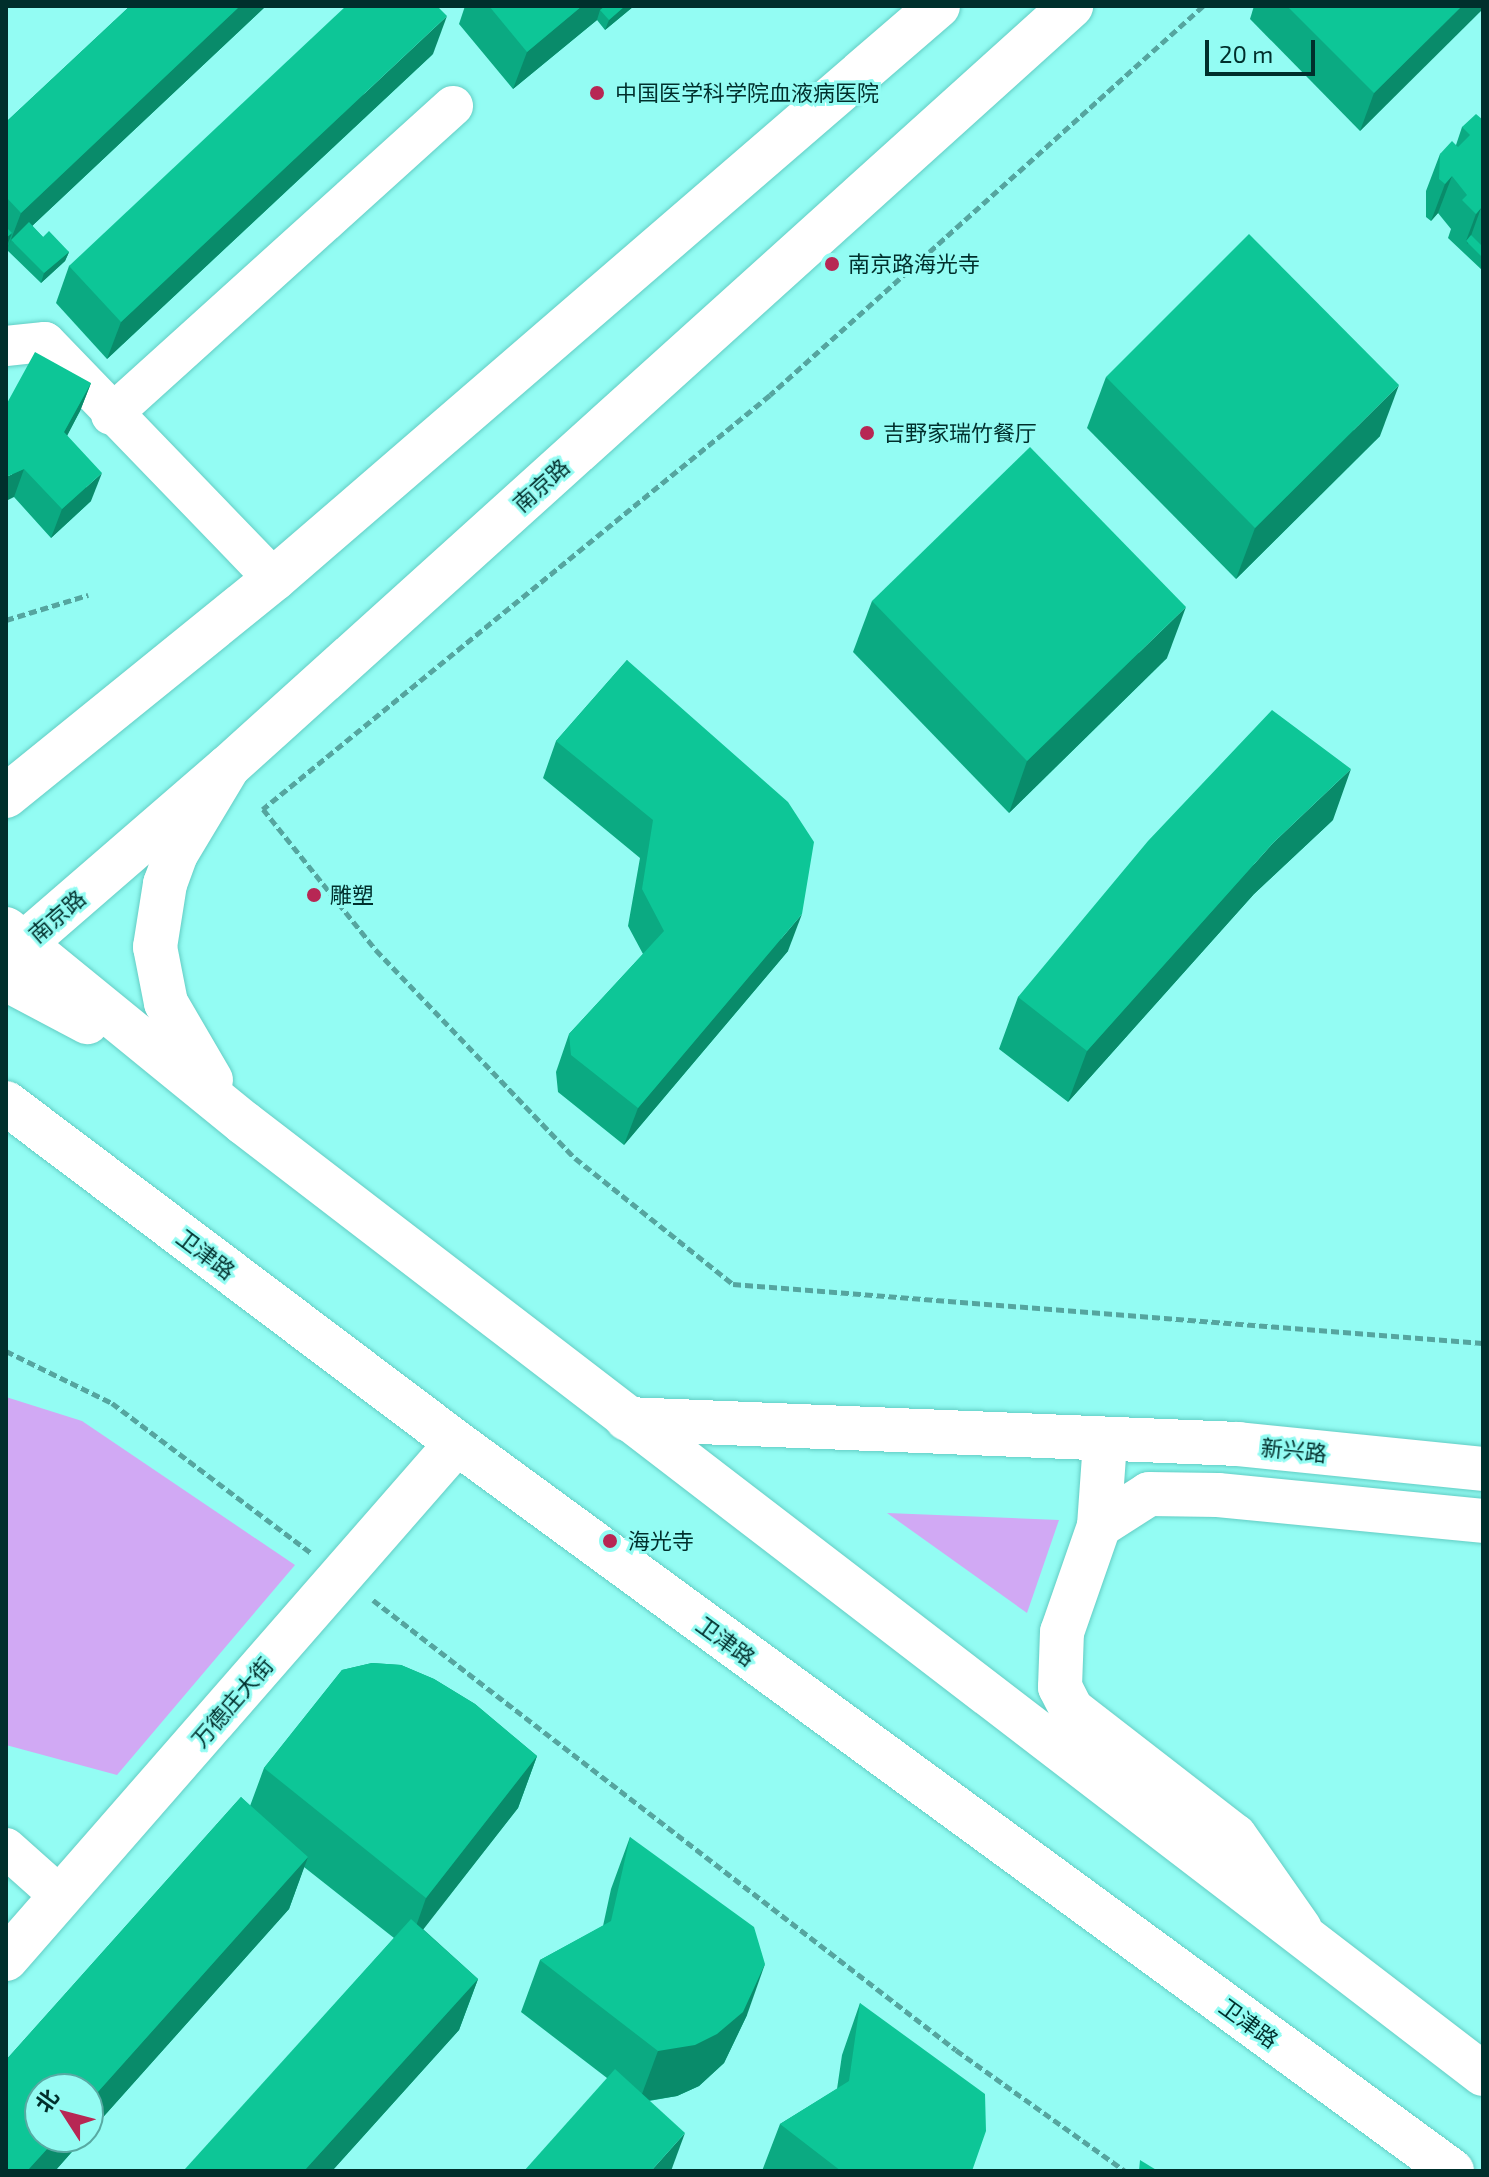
<!DOCTYPE html>
<html>
<head>
<meta charset="utf-8">
<style>
  body { margin:0 }
  #map { position:relative; width:1489px; height:2177px; overflow:hidden; background:#93fcf3; font-family:"Exo 2","Noto Sans SC",sans-serif }
  div>[style] { position:absolute }
  .green>* { inset:0; background:#d1a9f4 }
  .path>* { height:5px; margin-top:-2.5px; transform-origin:0; background:repeating-linear-gradient(90deg,#55a59f 0 8px,transparent 0 12px) }
  .roads { filter:drop-shadow(0 0 2px #63cdc4) drop-shadow(0 0 2px #63cdc4) }
  .street>* { height:40px; margin:-20px; padding:0 20px; transform-origin:20px; border-radius:20px; background:#fff }
  .secondary>* { height:44px; margin:-22px; padding:0 22px; transform-origin:22px; border-radius:22px; background:#fff }
  .primary>* { height:44px; margin:-22px; padding:0 22px; transform-origin:22px; border-radius:22px; background:#fff }
  .highway>* { height:44px; margin:-22px; padding:0 22px; transform-origin:22px; border-radius:22px; background:#fff }
  .wall>* { inset:0; background:#0baa82 }
  .shaded-wall>* { inset:0; background:#098b6a }
  .building>* { inset:0; background:#0dc697 }
  .dots>* { width:22px; height:22px; translate:-50% -50%; box-sizing:border-box; border:4px solid #93fcf3; border-radius:50% }
  span { translate:-50% -50%; white-space:nowrap; text-align:center; line-height:1.15; -webkit-text-stroke:6px #93fcf3; paint-order:stroke }
  .poi-label { font-size:22px; color:#002f2c }
  .left { translate:0 -50%; text-align:left }
  .street-label { font-size:22px; color:#002f2c }
  .frame { position:absolute; inset:0; border:8px solid #002f2c; pointer-events:none }
  .north { position:absolute; left:24px; top:2073px; width:80px; height:80px; box-sizing:border-box; background:#93fcf3; border:2px solid #58aaa3; border-radius:50%; rotate:306deg; font-size:22px; font-weight:700; line-height:32px; text-align:center; color:#002f2c }
  .north::after { content:''; display:block; margin:auto; width:28px; height:36px; background:#b72754; clip-path:polygon(50% 0,100% 100%,50% 72%,0 100%) }
  .scale { position:absolute; left:1205px; top:40px; width:110px; height:36px; box-sizing:border-box; border:4px solid #002f2c; border-top:0; padding-left:10px; font-size:24px; line-height:28px; white-space:nowrap; color:#002f2c; -webkit-text-stroke:6px #93fcf3; paint-order:stroke }
</style>
</head>
<body>
<div id="map">
  <div class="green">
    <div style="clip-path:polygon(6px 1397px,82px 1421px,295px 1565px,117px 1775px,6px 1745px)"></div>
    <div style="clip-path:polygon(887px 1513px,1059px 1520px,1027px 1613px)"></div>
  </div>
  <div class="path">
    <div style="left:1203px;top:6px;width:582px;rotate:138.06deg"></div>
    <div style="left:770px;top:395px;width:655px;rotate:140.77deg"></div>
    <div style="left:263px;top:809px;width:181px;rotate:51.3deg"></div>
    <div style="left:376px;top:950px;width:288px;rotate:46.3deg"></div>
    <div style="left:575px;top:1158px;width:202px;rotate:38.6deg"></div>
    <div style="left:733px;top:1284px;width:752px;rotate:4.5deg"></div>
    <div style="left:6px;top:620px;width:86px;rotate:-17deg"></div>
    <div style="left:6px;top:1351px;width:118px;rotate:26.1deg"></div>
    <div style="left:112px;top:1403px;width:249px;rotate:37deg"></div>
    <div style="left:373px;top:1600px;width:736px;rotate:37.66deg"></div>
    <div style="left:956px;top:2050px;width:208px;rotate:35.6deg"></div>
  </div>
  <div class="roads">
    <div class="street">
      <div style="left:6px;top:346px;width:39px;rotate:-6deg"></div>
      <div style="left:45px;top:342px;width:330px;rotate:46deg"></div>
      <div style="left:111px;top:415px;width:461px;rotate:-42.1deg"></div>
      <div style="left:6px;top:1848px;width:74px;rotate:41.7deg"></div>
    </div>
    <div class="secondary">
      <div style="left:627px;top:1419px;width:612px;rotate:2.34deg"></div>
      <div style="left:1238px;top:1444px;width:246px;rotate:5.8deg"></div>
      <div style="left:1099px;top:1526px;width:59px;rotate:-32.6deg"></div>
      <div style="left:1149px;top:1494px;width:69px;rotate:0.8deg"></div>
      <div style="left:1218px;top:1495px;width:266px;rotate:5.6deg"></div>
      <div style="left:6px;top:1959px;width:685px;rotate:-48.85deg"></div>
    </div>
    <div class="primary">
      <div style="left:6px;top:796px;width:345px;rotate:-39deg"></div>
      <div style="left:274px;top:579px;width:877px;rotate:-40.79deg"></div>
      <div style="left:6px;top:959px;width:294px;rotate:-40.9deg"></div>
      <div style="left:228px;top:767px;width:1136px;rotate:-42.07deg"></div>
      <div style="left:1105px;top:1442px;width:84px;rotate:94.1deg"></div>
      <div style="left:1099px;top:1526px;width:112px;rotate:109.2deg"></div>
      <div style="left:1062px;top:1632px;width:55px;rotate:92.1deg"></div>
      <div style="left:1060px;top:1687px;width:25px;rotate:63deg"></div>
      <div style="left:1071px;top:1709px;width:207px;rotate:37.8deg"></div>
      <div style="left:1235px;top:1836px;width:113px;rotate:55deg"></div>
    </div>
    <div class="highway">
      <div style="left:6px;top:929px;width:307px;rotate:39.2deg"></div>
      <div style="left:244px;top:1123px;width:1562px;rotate:37.51deg"></div>
      <div style="left:6px;top:979px;width:92px;rotate:28deg"></div>
      <div style="left:211px;top:1080px;width:89px;rotate:-120.3deg"></div>
      <div style="left:166px;top:1003px;width:57px;rotate:-101.1deg"></div>
      <div style="left:155px;top:947px;width:64px;rotate:-81deg"></div>
      <div style="left:165px;top:884px;width:32px;rotate:-70deg"></div>
      <div style="left:176px;top:854px;width:101px;rotate:-59.1deg"></div>
      <div style="left:6px;top:1103px;width:565px;rotate:37.01deg"></div>
      <div style="left:457px;top:1443px;width:1233px;rotate:36.19deg"></div>
    </div>
  </div>
  <div class="wall">
    <div style="clip-path:polygon(130px 6px,266px 6px,32px 226px,43px 237px,69px 252px,65px 261px,41px 283px,6px 249px,6px 122px)"></div>
    <div style="clip-path:polygon(465px 6px,634px 6px,605px 30px,597px 20px,513px 89px,459px 24px)"></div>
    <div style="clip-path:polygon(1254px 6px,1483px 6px,1360px 131px,1250px 19px)"></div>
    <div style="clip-path:polygon(433px 54px,107px 359px,56px 303px,69px 266px)"></div>
    <div style="clip-path:polygon(1483px 120px,1483px 271px,1448px 238px,1451px 229px,1438px 213px,1431px 221px,1426px 217px,1426px 191px,1440px 154px,1456px 145px,1462px 127px)"></div>
    <div style="clip-path:polygon(1106px 377px,1380px 436px,1236px 579px,1087px 428px)"></div>
    <div style="clip-path:polygon(91px 383px,80px 411px,67px 435px,91px 501px,51px 538px,14px 497px,6px 405px)"></div>
    <div style="clip-path:polygon(872px 601px,1167px 658px,1009px 813px,853px 652px)"></div>
    <div style="clip-path:polygon(627px 660px,788px 951px,624px 1145px,558px 1092px,556px 1072px,569px 1034px,643px 954px,628px 926px,640px 858px,543px 778px,556px 741px)"></div>
    <div style="clip-path:polygon(1333px 820px,1254px 894px,1068px 1102px,999px 1049px,1018px 997px)"></div>
    <div style="clip-path:polygon(372px 1663px,401px 1665px,434px 1679px,475px 1704px,537px 1756px,518px 1808px,423px 1929px,478px 1979px,459px 2030px,332px 2171px,185px 2171px,394px 1938px,304px 1867px,289px 1909px,88px 2134px,88px 2089px,40px 2089px,40px 2137px,85px 2137px,55px 2171px,6px 2171px,6px 2060px,241px 1797px,250px 1806px,264px 1768px,342px 1670px)"></div>
    <div style="clip-path:polygon(630px 1837px,747px 2015px,724px 2063px,699px 2086px,677px 2096px,649px 2101px,607px 2078px,521px 2012px,540px 1960px,603px 1926px,611px 1889px)"></div>
    <div style="clip-path:polygon(860px 2003px,972px 2171px,762px 2171px,780px 2124px,837px 2089px,842px 2055px)"></div>
  </div>
  <div class="shaded-wall">
    <div style="clip-path:polygon(240px 6px,266px 6px,14px 243px,11px 240px,7px 250px,21px 213px)"></div>
    <div style="clip-path:polygon(582px 6px,610px 6px,600px 10px,597px 20px,513px 89px,527px 52px)"></div>
    <div style="clip-path:polygon(625px 6px,634px 6px,605px 30px,609px 20px)"></div>
    <div style="clip-path:polygon(1462px 6px,1483px 6px,1483px 9px,1360px 131px,1374px 93px)"></div>
    <div style="clip-path:polygon(447px 16px,433px 54px,107px 359px,121px 322px)"></div>
    <div style="clip-path:polygon(1452px 176px,1438px 213px,1431px 221px,1445px 184px)"></div>
    <div style="clip-path:polygon(1481px 208px,1468px 244px,1466px 241px,1476px 214px)"></div>
    <div style="clip-path:polygon(12px 233px,6px 248px,6px 238px)"></div>
    <div style="clip-path:polygon(69px 252px,65px 261px,41px 283px,44px 273px)"></div>
    <div style="clip-path:polygon(91px 383px,80px 411px,54px 461px,64px 432px)"></div>
    <div style="clip-path:polygon(1399px 385px,1380px 436px,1236px 579px,1255px 528px)"></div>
    <div style="clip-path:polygon(24px 469px,14px 497px,6px 501px,6px 477px)"></div>
    <div style="clip-path:polygon(102px 473px,91px 501px,51px 538px,62px 509px)"></div>
    <div style="clip-path:polygon(1186px 607px,1167px 658px,1009px 813px,1027px 761px)"></div>
    <div style="clip-path:polygon(1351px 769px,1333px 820px,1254px 894px,1068px 1102px,1087px 1051px,1273px 843px)"></div>
    <div style="clip-path:polygon(802px 914px,788px 951px,624px 1145px,638px 1108px)"></div>
    <div style="clip-path:polygon(537px 1756px,518px 1808px,408px 1949px,426px 1898px)"></div>
    <div style="clip-path:polygon(308px 1857px,289px 1909px,88px 2134px,88px 2103px)"></div>
    <div style="clip-path:polygon(765px 1964px,747px 2015px,724px 2063px,699px 2086px,677px 2096px,639px 2102px,658px 2051px)"></div>
    <div style="clip-path:polygon(478px 1979px,459px 2030px,332px 2171px,304px 2171px)"></div>
    <div style="clip-path:polygon(685px 2133px,671px 2171px,651px 2171px)"></div>
    <div style="clip-path:polygon(58px 2137px,85px 2137px,55px 2171px,27px 2171px)"></div>
  </div>
  <div class="building">
    <div style="clip-path:polygon(130px 6px,240px 6px,21px 213px,6px 197px,6px 122px)"></div>
    <div style="clip-path:polygon(346px 6px,437px 6px,447px 16px,121px 322px,69px 266px)"></div>
    <div style="clip-path:polygon(489px 6px,582px 6px,527px 52px)"></div>
    <div style="clip-path:polygon(605px 6px,625px 6px,609px 20px,600px 10px)"></div>
    <div style="clip-path:polygon(1287px 6px,1462px 6px,1374px 93px)"></div>
    <div style="clip-path:polygon(1476px 114px,1483px 120px,1483px 210px,1481px 208px,1476px 214px,1462px 200px,1467px 195px,1452px 176px,1445px 184px,1439px 179px,1440px 154px,1452px 141px,1458px 147px,1470px 135px,1462px 127px)"></div>
    <div style="clip-path:polygon(29px 222px,43px 237px,49px 231px,69px 252px,44px 273px,11px 240px)"></div>
    <div style="clip-path:polygon(6px 227px,12px 233px,6px 238px)"></div>
    <div style="clip-path:polygon(1249px 234px,1399px 385px,1255px 528px,1106px 377px)"></div>
    <div style="clip-path:polygon(1471px 235px,1483px 247px,1483px 258px,1466px 241px)"></div>
    <div style="clip-path:polygon(35px 352px,91px 383px,64px 432px,102px 473px,62px 509px,24px 469px,6px 477px,6px 405px)"></div>
    <div style="clip-path:polygon(1030px 447px,1186px 607px,1027px 761px,872px 601px)"></div>
    <div style="clip-path:polygon(627px 660px,788px 802px,814px 842px,802px 914px,638px 1108px,571px 1055px,569px 1034px,664px 931px,642px 889px,653px 820px,556px 741px)"></div>
    <div style="clip-path:polygon(1272px 710px,1351px 769px,1273px 843px,1087px 1051px,1018px 997px,1148px 841px)"></div>
    <div style="clip-path:polygon(372px 1663px,401px 1665px,434px 1679px,475px 1704px,537px 1756px,426px 1898px,264px 1768px,342px 1670px)"></div>
    <div style="clip-path:polygon(241px 1797px,308px 1857px,88px 2103px,88px 2089px,40px 2089px,40px 2137px,58px 2137px,27px 2171px,6px 2171px,6px 2060px)"></div>
    <div style="clip-path:polygon(630px 1837px,754px 1927px,765px 1964px,743px 2012px,717px 2034px,695px 2045px,658px 2051px,540px 1960px,611px 1921px)"></div>
    <div style="clip-path:polygon(411px 1919px,478px 1979px,304px 2171px,187px 2171px,185px 2169px)"></div>
    <div style="clip-path:polygon(860px 2003px,985px 2094px,986px 2131px,972px 2171px,841px 2171px,780px 2124px,849px 2081px)"></div>
    <div style="clip-path:polygon(615px 2069px,685px 2133px,651px 2171px,524px 2171px)"></div>
    <div style="clip-path:polygon(1140px 2160px,1158px 2171px,1139px 2171px)"></div>
  </div>
  <div class="dots">
    <div style="left:597px;top:93px;background:#b72754"></div>
    <div style="left:832px;top:264px;background:#b72754"></div>
    <div style="left:867px;top:433px;background:#b72754"></div>
    <div style="left:314px;top:895px;background:#b72754"></div>
    <div style="left:610px;top:1541px;background:#b72754"></div>
  </div>
  <div class="poi-label">
    <span class="left" style="left:615px;top:93px">中国医学科学院血液病医院</span>
    <span class="left" style="left:848px;top:264px">南京路海光寺</span>
    <span class="left" style="left:883px;top:433px">吉野家瑞竹餐厅</span>
    <span class="left" style="left:330px;top:895px">雕塑</span>
    <span class="left" style="left:628px;top:1541px">海光寺</span>
  </div>
  <div class="street-label">
    <span style="left:541px;top:485px;rotate:-42deg">南京路</span>
    <span style="left:57px;top:916px;rotate:-41deg">南京路</span>
    <span style="left:206px;top:1254px;rotate:37deg">卫津路</span>
    <span style="left:1294px;top:1450px;rotate:6deg">新兴路</span>
    <span style="left:726px;top:1641px;rotate:36deg">卫津路</span>
    <span style="left:232px;top:1702px;rotate:-49deg">万德庄大街</span>
    <span style="left:1249px;top:2023px;rotate:36deg">卫津路</span>
  </div>
  <div class="frame"></div>
  <div class="north">北</div>
  <div class="scale">20 m</div>
</div>
</body>
</html>
